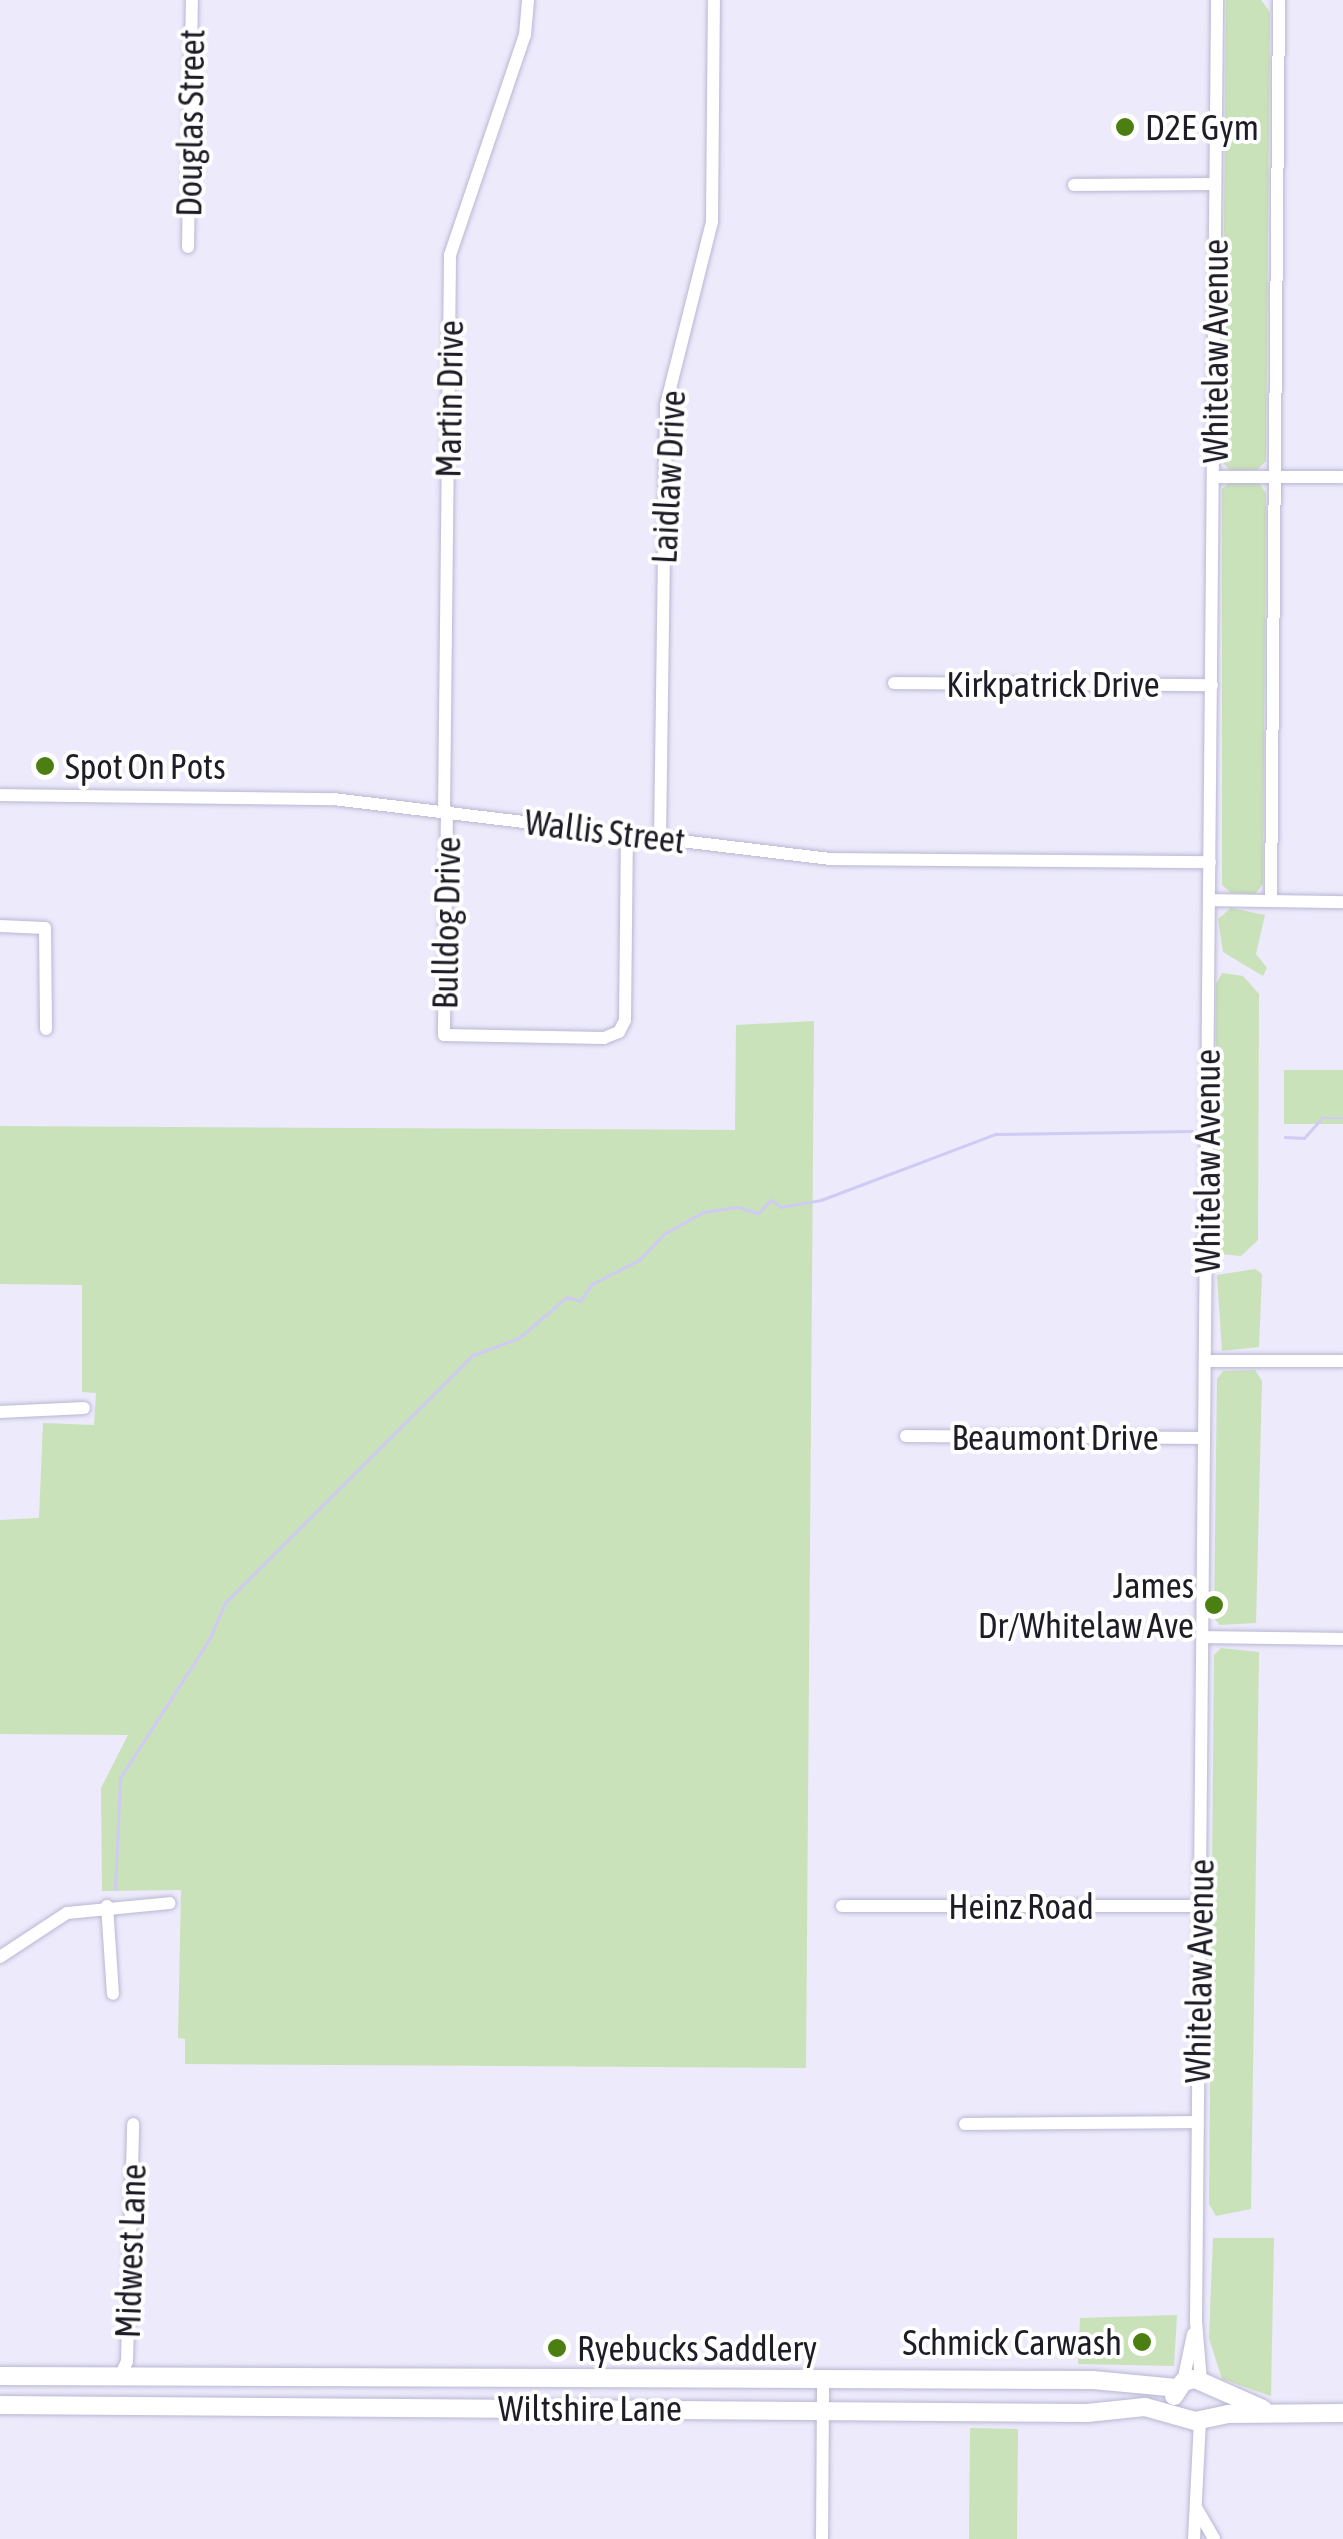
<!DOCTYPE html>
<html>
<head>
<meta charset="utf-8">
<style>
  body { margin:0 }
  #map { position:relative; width:1343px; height:2539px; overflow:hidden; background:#eceafb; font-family:"Asap Condensed",sans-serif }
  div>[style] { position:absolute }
  .green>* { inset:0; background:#cae2b9 }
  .stream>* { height:2.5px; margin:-1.25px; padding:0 1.25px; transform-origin:1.25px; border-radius:1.25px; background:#cfcbf4 }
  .roads { filter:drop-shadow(0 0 2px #b9b7d2) drop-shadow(0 0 2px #b9b7d2) }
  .minor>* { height:12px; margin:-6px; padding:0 6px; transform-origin:6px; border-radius:6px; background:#fff }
  .major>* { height:18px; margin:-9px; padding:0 9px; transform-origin:9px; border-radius:9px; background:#fff }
  .dots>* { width:28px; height:28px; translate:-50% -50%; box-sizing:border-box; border:5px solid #fff; border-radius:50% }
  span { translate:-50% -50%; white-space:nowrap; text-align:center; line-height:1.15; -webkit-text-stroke:8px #fff; paint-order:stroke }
  .street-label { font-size:35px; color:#1e1d27 }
  .poi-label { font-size:35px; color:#1e1d27 }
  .left { translate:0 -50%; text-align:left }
  .right { translate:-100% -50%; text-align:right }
</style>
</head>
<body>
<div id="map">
  <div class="green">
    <div style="clip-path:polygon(1226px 0,1261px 0,1270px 12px,1266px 461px,1257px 470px,1230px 470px,1222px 462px)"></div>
    <div style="clip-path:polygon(1230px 482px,1259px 483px,1266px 493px,1263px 884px,1255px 894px,1231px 893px,1222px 885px,1222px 489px)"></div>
    <div style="clip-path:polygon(1231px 908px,1265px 915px,1256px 954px,1267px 968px,1263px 976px,1223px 952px,1218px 919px)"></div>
    <div style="clip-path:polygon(1222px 973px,1243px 976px,1259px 994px,1258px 1240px,1241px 1256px,1220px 1254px,1215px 1242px,1216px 984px)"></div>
    <div style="clip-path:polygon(814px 1021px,806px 2068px,185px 2064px,185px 2039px,178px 2038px,181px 1890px,102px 1891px,101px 1788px,128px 1735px,0 1734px,0 1520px,39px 1518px,43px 1423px,94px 1425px,96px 1393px,82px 1392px,82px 1285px,0 1284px,0 1126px,735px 1130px,736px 1025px)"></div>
    <div style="clip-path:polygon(1284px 1070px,1343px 1070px,1343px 1124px,1284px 1124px)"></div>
    <div style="clip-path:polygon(1255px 1269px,1262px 1274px,1259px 1347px,1222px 1351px,1217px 1275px)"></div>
    <div style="clip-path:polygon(1255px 1370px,1262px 1381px,1256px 1623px,1220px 1625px,1214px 1618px,1217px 1379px,1223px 1371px)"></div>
    <div style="clip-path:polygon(1221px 1648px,1259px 1652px,1251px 2209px,1216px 2216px,1209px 2204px,1214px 1655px)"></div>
    <div style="clip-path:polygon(1213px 2238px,1274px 2238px,1271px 2396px,1222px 2379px,1209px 2338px)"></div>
    <div style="clip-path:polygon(1177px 2315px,1174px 2366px,1078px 2364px,1080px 2318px)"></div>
    <div style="clip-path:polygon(970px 2428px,1018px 2429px,1017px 2539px,969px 2539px)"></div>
  </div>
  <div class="stream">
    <div style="left:1285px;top:1137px;width:19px;rotate:3deg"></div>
    <div style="left:1304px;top:1138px;width:27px;rotate:-48deg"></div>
    <div style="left:1322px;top:1118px;width:21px"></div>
    <div style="left:115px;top:1889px;width:111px;rotate:-87.4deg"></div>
    <div style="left:120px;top:1778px;width:164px;rotate:-57.2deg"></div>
    <div style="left:209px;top:1640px;width:40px;rotate:-66.6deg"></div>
    <div style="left:225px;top:1603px;width:351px;rotate:-45deg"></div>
    <div style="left:473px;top:1355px;width:49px;rotate:-20.3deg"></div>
    <div style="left:519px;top:1338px;width:63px;rotate:-40.5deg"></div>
    <div style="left:567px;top:1297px;width:14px;rotate:17deg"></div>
    <div style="left:580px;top:1301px;width:21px;rotate:-55deg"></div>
    <div style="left:592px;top:1284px;width:53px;rotate:-27.1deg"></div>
    <div style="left:639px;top:1260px;width:36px;rotate:-46deg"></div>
    <div style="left:664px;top:1234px;width:45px;rotate:-29.4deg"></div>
    <div style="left:703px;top:1212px;width:35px;rotate:-8deg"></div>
    <div style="left:738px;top:1207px;width:21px;rotate:17deg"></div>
    <div style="left:758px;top:1213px;width:18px;rotate:-45deg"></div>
    <div style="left:771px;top:1200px;width:12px;rotate:35deg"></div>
    <div style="left:781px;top:1207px;width:41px;rotate:-9.9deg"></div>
    <div style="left:821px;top:1200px;width:187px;rotate:-20.7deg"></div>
    <div style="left:996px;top:1134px;width:196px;rotate:-0.9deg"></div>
  </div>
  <div class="roads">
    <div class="minor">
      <div style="left:1074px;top:185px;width:141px;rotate:-0.4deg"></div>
      <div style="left:188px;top:247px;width:247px;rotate:-89.1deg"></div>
      <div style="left:1214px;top:477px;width:129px"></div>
      <div style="left:894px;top:683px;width:318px;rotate:0.4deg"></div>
      <div style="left:0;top:795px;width:333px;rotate:0.7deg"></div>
      <div style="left:333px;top:799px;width:501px;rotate:6.88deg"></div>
      <div style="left:830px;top:859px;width:380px;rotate:0.5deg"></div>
      <div style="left:444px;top:811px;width:556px;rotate:-89.38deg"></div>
      <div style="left:450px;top:255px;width:232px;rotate:-71.2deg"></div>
      <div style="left:525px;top:35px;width:35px;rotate:-85deg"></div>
      <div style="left:447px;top:811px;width:224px;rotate:90.8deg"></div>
      <div style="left:444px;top:1035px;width:160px;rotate:1.1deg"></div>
      <div style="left:604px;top:1038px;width:16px;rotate:-22deg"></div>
      <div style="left:619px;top:1032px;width:13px;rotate:-63deg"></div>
      <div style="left:625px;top:1020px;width:185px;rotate:-89.4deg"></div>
      <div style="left:660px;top:839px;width:434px;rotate:-89.2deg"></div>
      <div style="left:666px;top:405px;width:189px;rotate:-75.9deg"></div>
      <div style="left:712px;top:222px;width:222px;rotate:-89.5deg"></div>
      <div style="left:1209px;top:900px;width:134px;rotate:0.9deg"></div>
      <div style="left:1271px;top:901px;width:901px;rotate:-89.49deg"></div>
      <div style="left:0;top:926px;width:45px;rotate:2.5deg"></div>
      <div style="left:45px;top:928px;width:101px;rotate:89.4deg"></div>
      <div style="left:1205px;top:1361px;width:138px"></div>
      <div style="left:0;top:1412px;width:84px;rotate:-2.7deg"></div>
      <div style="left:906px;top:1436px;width:298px;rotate:0.4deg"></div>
      <div style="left:1204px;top:1637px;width:139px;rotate:0.8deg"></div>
      <div style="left:107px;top:1906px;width:88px;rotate:86.1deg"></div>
      <div style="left:842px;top:1906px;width:358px"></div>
      <div style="left:0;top:1957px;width:80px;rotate:-33.3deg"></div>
      <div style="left:67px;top:1913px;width:103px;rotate:-5.5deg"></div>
      <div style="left:965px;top:2124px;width:232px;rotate:-0.5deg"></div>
      <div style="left:120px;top:2377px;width:17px;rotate:-66deg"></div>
      <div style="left:127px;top:2361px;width:237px;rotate:-88.5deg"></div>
      <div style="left:1201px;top:2381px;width:59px;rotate:-94.8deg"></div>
      <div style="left:1196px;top:2322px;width:2322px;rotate:-89.48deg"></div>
      <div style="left:1183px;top:2382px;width:49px;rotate:-78.2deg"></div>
      <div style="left:1197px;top:2509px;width:34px;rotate:60deg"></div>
      <div style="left:822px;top:2539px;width:160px;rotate:-89.6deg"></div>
      <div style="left:1194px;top:2539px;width:119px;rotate:-87.1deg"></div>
    </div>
    <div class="major">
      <div style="left:0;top:2376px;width:1093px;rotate:0.21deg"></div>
      <div style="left:1093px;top:2380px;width:84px;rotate:5.4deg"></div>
      <div style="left:1174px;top:2396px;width:17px;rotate:-57deg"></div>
      <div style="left:1183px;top:2382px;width:12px;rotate:-14deg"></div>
      <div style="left:1195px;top:2379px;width:74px;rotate:23.8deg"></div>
      <div style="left:0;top:2405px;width:1087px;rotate:0.42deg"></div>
      <div style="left:1087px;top:2413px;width:58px;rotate:-5.9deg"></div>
      <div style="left:1145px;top:2407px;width:52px;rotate:15.6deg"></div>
      <div style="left:1195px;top:2421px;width:34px;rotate:-12deg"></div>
      <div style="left:1228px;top:2414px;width:115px;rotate:-0.5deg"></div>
    </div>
  </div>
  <div class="dots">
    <div style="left:1125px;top:127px;background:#4b7f12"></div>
    <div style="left:45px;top:766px;background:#4b7f12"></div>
    <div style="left:1214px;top:1605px;background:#4b7f12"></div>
    <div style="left:1142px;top:2342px;background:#4b7f12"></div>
    <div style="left:557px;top:2348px;background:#4b7f12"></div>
  </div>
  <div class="street-label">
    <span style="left:190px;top:123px;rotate:-89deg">Douglas Street</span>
    <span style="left:1215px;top:351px;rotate:-90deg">Whitelaw Avenue</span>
    <span style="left:449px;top:399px;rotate:-89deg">Martin Drive</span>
    <span style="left:668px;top:477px;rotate:-87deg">Laidlaw Drive</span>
    <span style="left:1053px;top:684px">Kirkpatrick Drive</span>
    <span style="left:605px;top:831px;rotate:7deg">Wallis Street</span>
    <span style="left:446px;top:923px;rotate:-89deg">Bulldog Drive</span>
    <span style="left:1207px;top:1161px;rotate:-90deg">Whitelaw Avenue</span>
    <span style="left:1055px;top:1437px">Beaumont Drive</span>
    <span style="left:1021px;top:1906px">Heinz Road</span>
    <span style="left:1199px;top:1971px;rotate:-89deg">Whitelaw Avenue</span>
    <span style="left:130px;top:2251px;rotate:-88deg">Midwest Lane</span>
    <span style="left:590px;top:2408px">Wiltshire Lane</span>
  </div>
  <div class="poi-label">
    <span class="left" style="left:1145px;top:127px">D2E Gym</span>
    <span class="left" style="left:65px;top:766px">Spot On Pots</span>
    <span class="right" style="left:1194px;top:1605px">James<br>Dr/Whitelaw Ave</span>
    <span class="right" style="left:1122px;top:2342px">Schmick Carwash</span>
    <span class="left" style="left:577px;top:2348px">Ryebucks Saddlery</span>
  </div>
</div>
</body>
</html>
